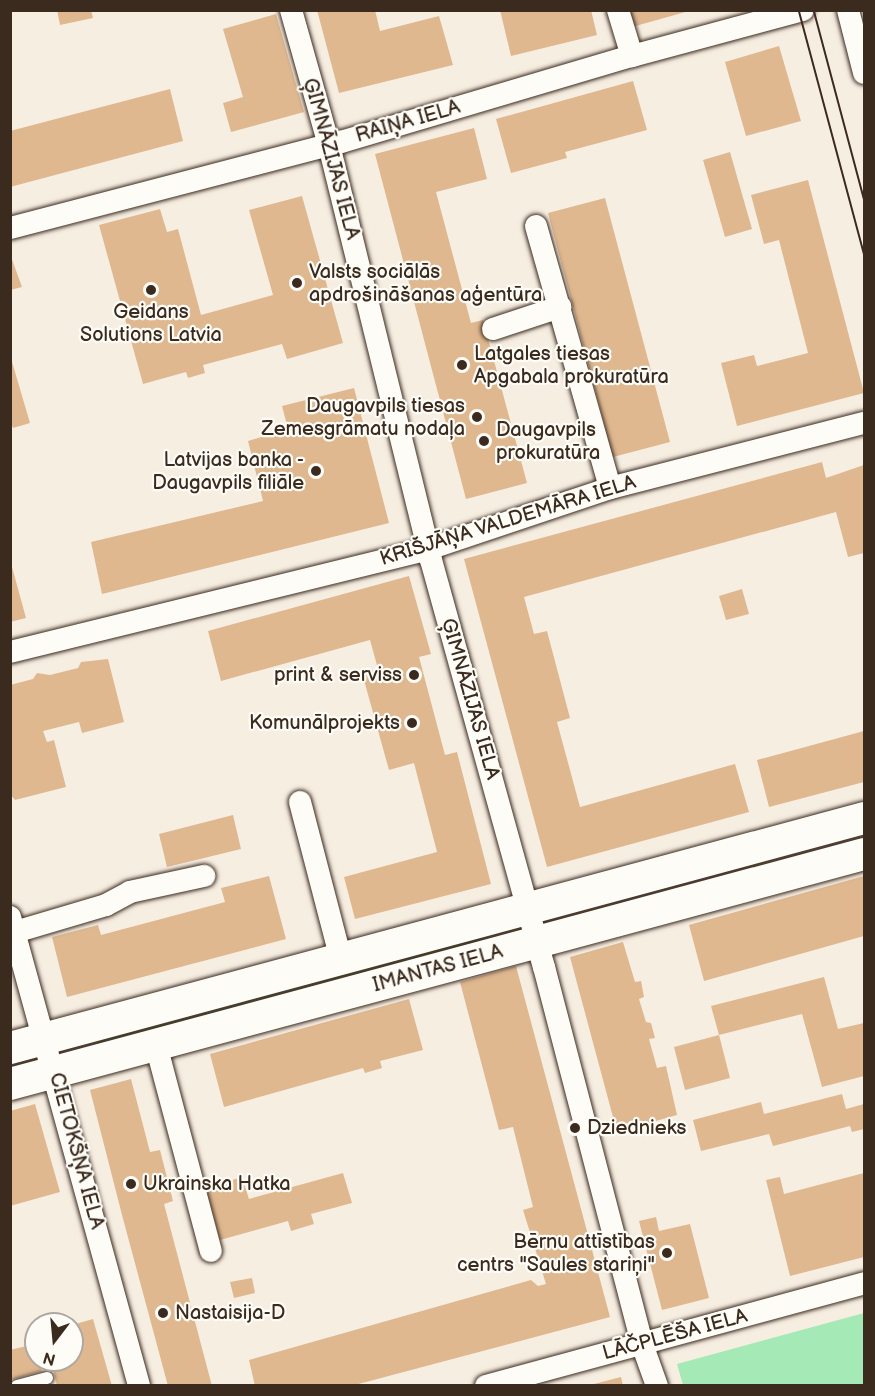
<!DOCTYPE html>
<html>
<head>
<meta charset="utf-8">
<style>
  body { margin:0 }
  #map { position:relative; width:875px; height:1396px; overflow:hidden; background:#f7eee2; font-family:"Balsamiq Sans",sans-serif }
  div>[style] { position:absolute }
  .green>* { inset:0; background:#a4e9b6 }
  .building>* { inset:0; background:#dfb890 }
  .roads { filter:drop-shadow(0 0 2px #3b2a1e) drop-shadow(0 0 2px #3b2a1e) }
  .lane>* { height:12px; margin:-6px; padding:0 6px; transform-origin:6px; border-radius:6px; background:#fdfcf7 }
  .street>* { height:22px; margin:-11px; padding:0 11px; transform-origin:11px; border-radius:11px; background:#fdfcf7 }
  .secondary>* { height:32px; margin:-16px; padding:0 16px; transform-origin:16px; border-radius:16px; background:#fdfcf7 }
  .tram>* { height:1.5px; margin:-0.75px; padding:0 0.75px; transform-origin:0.75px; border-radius:0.75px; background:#3b2a1e }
  .dots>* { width:16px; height:16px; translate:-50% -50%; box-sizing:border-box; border:3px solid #fdfcf7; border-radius:50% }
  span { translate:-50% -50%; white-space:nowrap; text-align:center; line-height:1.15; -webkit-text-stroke:4.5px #fdfcf7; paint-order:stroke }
  .street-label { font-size:20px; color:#3b2a1e }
  .poi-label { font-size:20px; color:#3b2a1e }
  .left { translate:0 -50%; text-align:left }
  .right { translate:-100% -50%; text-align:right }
  .frame { position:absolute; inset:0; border:12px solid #3b2a1e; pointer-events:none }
  .north { position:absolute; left:24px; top:1312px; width:60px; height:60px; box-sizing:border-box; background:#fdfcf7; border:2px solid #afa8a0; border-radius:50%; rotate:196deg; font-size:16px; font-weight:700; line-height:24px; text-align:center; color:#3b2a1e }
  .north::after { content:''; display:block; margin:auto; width:21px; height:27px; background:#3b2a1e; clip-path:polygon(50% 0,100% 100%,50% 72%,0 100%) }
</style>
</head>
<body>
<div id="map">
  <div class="green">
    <div style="clip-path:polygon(481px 935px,483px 944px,100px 1046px,97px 1038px)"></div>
    <div style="clip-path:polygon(864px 1313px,864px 1385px,683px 1385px,677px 1364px)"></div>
  </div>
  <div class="building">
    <div style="clip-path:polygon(57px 10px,91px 10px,93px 18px,60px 25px)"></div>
    <div style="clip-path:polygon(317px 10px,375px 10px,380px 31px,439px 16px,453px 65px,339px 93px)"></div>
    <div style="clip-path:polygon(500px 10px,591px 10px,597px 35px,511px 56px)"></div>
    <div style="clip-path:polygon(628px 10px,689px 10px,689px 11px,632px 27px)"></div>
    <div style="clip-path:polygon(276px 14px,304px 112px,231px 132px,223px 103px,243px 97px,223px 29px)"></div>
    <div style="clip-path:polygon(779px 46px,801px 121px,746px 136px,725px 62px)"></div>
    <div style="clip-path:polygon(633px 81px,647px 130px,565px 152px,567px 158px,511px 173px,496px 119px)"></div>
    <div style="clip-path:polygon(170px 89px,183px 141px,10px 187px,10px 131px)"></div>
    <div style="clip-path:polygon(474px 128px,487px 179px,436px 192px,471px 323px,483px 320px,527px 483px,466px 499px,375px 154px)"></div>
    <div style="clip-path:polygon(730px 152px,752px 229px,725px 237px,703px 160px)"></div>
    <div style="clip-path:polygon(808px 180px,864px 393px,737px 426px,721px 363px,754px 355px,757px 366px,808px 353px,779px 240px,764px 244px,751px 195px)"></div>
    <div style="clip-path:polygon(302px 196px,343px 343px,287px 359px,282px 344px,203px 365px,205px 373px,188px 378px,186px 372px,143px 384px,99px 225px,160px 209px,167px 232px,178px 229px,201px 315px,273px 295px,249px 210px)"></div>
    <div style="clip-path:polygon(605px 198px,670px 442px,613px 457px,548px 213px)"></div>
    <div style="clip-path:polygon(10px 254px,22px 287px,10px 290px)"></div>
    <div style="clip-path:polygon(10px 355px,30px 423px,13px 428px,10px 420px)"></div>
    <div style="clip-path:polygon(354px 388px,389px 523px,102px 594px,91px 542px,263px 501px,248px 441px,288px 429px,282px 406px)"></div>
    <div style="clip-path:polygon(822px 462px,826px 478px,864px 465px,864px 553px,848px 557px,836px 512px,524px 597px,534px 634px,547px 631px,570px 718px,557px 722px,580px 807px,735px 764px,749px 812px,547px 867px,464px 559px)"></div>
    <div style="clip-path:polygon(12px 567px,26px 618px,10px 622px,10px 568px)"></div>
    <div style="clip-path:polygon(409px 576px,431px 654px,419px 657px,445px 755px,457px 752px,491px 884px,355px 919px,344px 877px,437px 852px,414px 763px,389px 770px,362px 673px,378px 669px,370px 640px,221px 681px,208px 631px)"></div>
    <div style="clip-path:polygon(742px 589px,749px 614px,726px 620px,719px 596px)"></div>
    <div style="clip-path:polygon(108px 659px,124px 722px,82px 733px,79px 722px,43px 731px,47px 742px,54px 740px,66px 787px,15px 800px,10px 794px,10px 685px,33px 679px,37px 673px,50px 675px,78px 668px,81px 662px)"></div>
    <div style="clip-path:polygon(864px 731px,864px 782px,769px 807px,757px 760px)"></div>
    <div style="clip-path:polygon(233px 815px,241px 849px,167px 867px,159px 834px)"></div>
    <div style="clip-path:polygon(269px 876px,286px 939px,67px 997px,52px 937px,98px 925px,101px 935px,225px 902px,221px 888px)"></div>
    <div style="clip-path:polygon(864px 876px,864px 936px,704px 981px,689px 925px)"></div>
    <div style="clip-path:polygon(623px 942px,635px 982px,641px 981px,644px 997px,639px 999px,646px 1022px,651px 1023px,655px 1038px,649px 1039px,657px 1068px,666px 1066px,677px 1115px,617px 1132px,570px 957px)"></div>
    <div style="clip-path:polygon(516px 966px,610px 1317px,351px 1386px,255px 1386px,249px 1360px,531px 1280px,538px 1286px,546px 1284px,523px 1210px,533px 1207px,513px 1127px,499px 1130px,460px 982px)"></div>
    <div style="clip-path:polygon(824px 977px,838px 1029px,864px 1023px,864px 1076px,822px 1087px,802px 1014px,719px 1035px,711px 1006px)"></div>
    <div style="clip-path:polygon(409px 999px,423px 1050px,380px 1061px,382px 1068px,365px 1073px,363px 1068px,224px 1107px,210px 1054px)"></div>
    <div style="clip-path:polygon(719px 1035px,730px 1078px,685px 1090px,674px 1047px)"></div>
    <div style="clip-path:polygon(131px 1079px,150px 1152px,160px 1150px,173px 1201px,164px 1204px,212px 1386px,168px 1386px,122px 1215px,90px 1090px)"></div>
    <div style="clip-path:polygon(842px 1094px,846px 1109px,864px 1104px,864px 1129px,852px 1132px,850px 1126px,773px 1146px,769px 1134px,701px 1151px,693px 1120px,761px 1102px,764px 1114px)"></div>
    <div style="clip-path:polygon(35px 1104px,60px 1192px,10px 1206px,10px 1111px)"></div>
    <div style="clip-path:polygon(343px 1173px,352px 1203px,311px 1214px,314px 1224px,291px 1231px,288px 1221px,220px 1240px,206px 1188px,242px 1177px,249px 1199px)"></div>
    <div style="clip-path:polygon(864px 1173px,864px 1257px,790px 1276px,766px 1180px,780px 1177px,784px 1194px)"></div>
    <div style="clip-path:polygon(656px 1217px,659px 1231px,690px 1224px,709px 1298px,662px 1310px,639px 1221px)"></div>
    <div style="clip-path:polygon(252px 1278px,255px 1293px,234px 1298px,230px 1282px)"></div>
    <div style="clip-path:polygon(93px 1319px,112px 1386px,57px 1386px,51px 1360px,72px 1360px,72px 1325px)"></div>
    <div style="clip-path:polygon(35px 1344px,36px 1360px,42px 1371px,10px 1380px,10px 1350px)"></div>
    <div style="clip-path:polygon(621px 1377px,623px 1386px,590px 1386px,590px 1385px)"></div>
  </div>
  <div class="roads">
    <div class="lane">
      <div style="left:17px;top:1386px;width:31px;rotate:-15deg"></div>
    </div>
    <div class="street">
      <div style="left:291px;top:10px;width:140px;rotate:74.3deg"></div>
      <div style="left:329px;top:145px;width:427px;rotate:76.2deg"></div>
      <div style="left:431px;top:560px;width:422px;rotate:74.5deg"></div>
      <div style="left:544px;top:967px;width:390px;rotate:75.4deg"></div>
      <div style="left:642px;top:1344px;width:45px;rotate:70.3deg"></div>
      <div style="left:618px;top:10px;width:48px;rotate:73.1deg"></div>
      <div style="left:848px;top:10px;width:65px;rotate:75.7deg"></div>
      <div style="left:536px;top:226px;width:272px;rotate:74.2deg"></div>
      <div style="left:10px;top:228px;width:342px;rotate:-14.6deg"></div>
      <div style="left:341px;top:142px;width:303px;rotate:-16.5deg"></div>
      <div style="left:632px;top:56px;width:177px;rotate:-15.1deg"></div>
      <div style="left:493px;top:329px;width:71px;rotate:-18.2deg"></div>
      <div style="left:10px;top:652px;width:431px;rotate:-13.8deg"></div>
      <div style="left:428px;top:549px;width:192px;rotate:-18.5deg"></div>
      <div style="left:610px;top:488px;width:262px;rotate:-14.4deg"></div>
      <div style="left:300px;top:802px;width:162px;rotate:75.4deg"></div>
      <div style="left:10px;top:917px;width:486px;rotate:74.6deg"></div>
      <div style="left:15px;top:932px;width:95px;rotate:-16.5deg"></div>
      <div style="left:106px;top:905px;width:27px;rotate:-28deg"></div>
      <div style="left:130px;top:892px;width:76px;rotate:-12.2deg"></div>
      <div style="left:156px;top:1045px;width:213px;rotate:75.1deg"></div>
      <div style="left:486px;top:1386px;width:392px;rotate:-15.2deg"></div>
    </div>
    <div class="secondary">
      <div style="left:10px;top:1048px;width:884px;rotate:-15.07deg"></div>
      <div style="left:10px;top:1084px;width:884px;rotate:-15.07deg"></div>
    </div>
  </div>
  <div class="tram">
    <div style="left:799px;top:10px;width:252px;rotate:75deg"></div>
    <div style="left:814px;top:10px;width:195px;rotate:75.1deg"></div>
  </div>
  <div class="dots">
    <div style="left:297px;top:283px;background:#3b2a1e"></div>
    <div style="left:151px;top:290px;background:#3b2a1e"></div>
    <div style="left:462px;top:365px;background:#3b2a1e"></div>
    <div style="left:477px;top:417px;background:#3b2a1e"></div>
    <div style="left:484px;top:441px;background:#3b2a1e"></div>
    <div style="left:316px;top:471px;background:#3b2a1e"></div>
    <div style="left:414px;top:675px;background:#3b2a1e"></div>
    <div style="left:412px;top:723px;background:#3b2a1e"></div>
    <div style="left:575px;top:1128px;background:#3b2a1e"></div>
    <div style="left:131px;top:1184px;background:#3b2a1e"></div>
    <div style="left:667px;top:1253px;background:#3b2a1e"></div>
    <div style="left:163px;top:1313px;background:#3b2a1e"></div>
  </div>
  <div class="street-label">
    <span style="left:408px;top:122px;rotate:-16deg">RAIŅA IELA</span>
    <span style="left:331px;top:159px;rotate:75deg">ĢIMNĀZIJAS IELA</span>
    <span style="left:508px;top:521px;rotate:-17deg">KRIŠJĀŅA VALDEMĀRA IELA</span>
    <span style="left:470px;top:699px;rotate:74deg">ĢIMNĀZIJAS IELA</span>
    <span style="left:438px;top:969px;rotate:-15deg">IMANTAS IELA</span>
    <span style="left:76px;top:1151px;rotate:75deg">CIETOKŠŅA IELA</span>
    <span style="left:675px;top:1335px;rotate:-15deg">LĀČPLĒŠA IELA</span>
  </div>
  <div class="poi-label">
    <span class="left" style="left:309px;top:284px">Valsts sociālās<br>apdrošināšanas aģentūra</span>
    <span style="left:151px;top:324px">Geidans<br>Solutions Latvia</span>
    <span class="left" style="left:474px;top:366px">Latgales tiesas<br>Apgabala prokuratūra</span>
    <span class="right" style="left:465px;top:418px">Daugavpils tiesas<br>Zemesgrāmatu nodaļa</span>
    <span class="left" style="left:496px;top:442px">Daugavpils<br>prokuratūra</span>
    <span class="right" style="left:304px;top:472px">Latvijas banka -<br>Daugavpils filiāle</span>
    <span class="right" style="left:402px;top:675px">print &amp; serviss</span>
    <span class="right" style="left:400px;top:723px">Komunālprojekts</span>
    <span class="left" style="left:587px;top:1128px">Dziednieks</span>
    <span class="left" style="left:143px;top:1184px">Ukrainska Hatka</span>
    <span class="right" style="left:655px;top:1254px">Bērnu attīstības<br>centrs "Saules stariņi"</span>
    <span class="left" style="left:175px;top:1313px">Nastaisija-D</span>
  </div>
  <div class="frame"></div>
  <div class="north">N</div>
</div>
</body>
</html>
